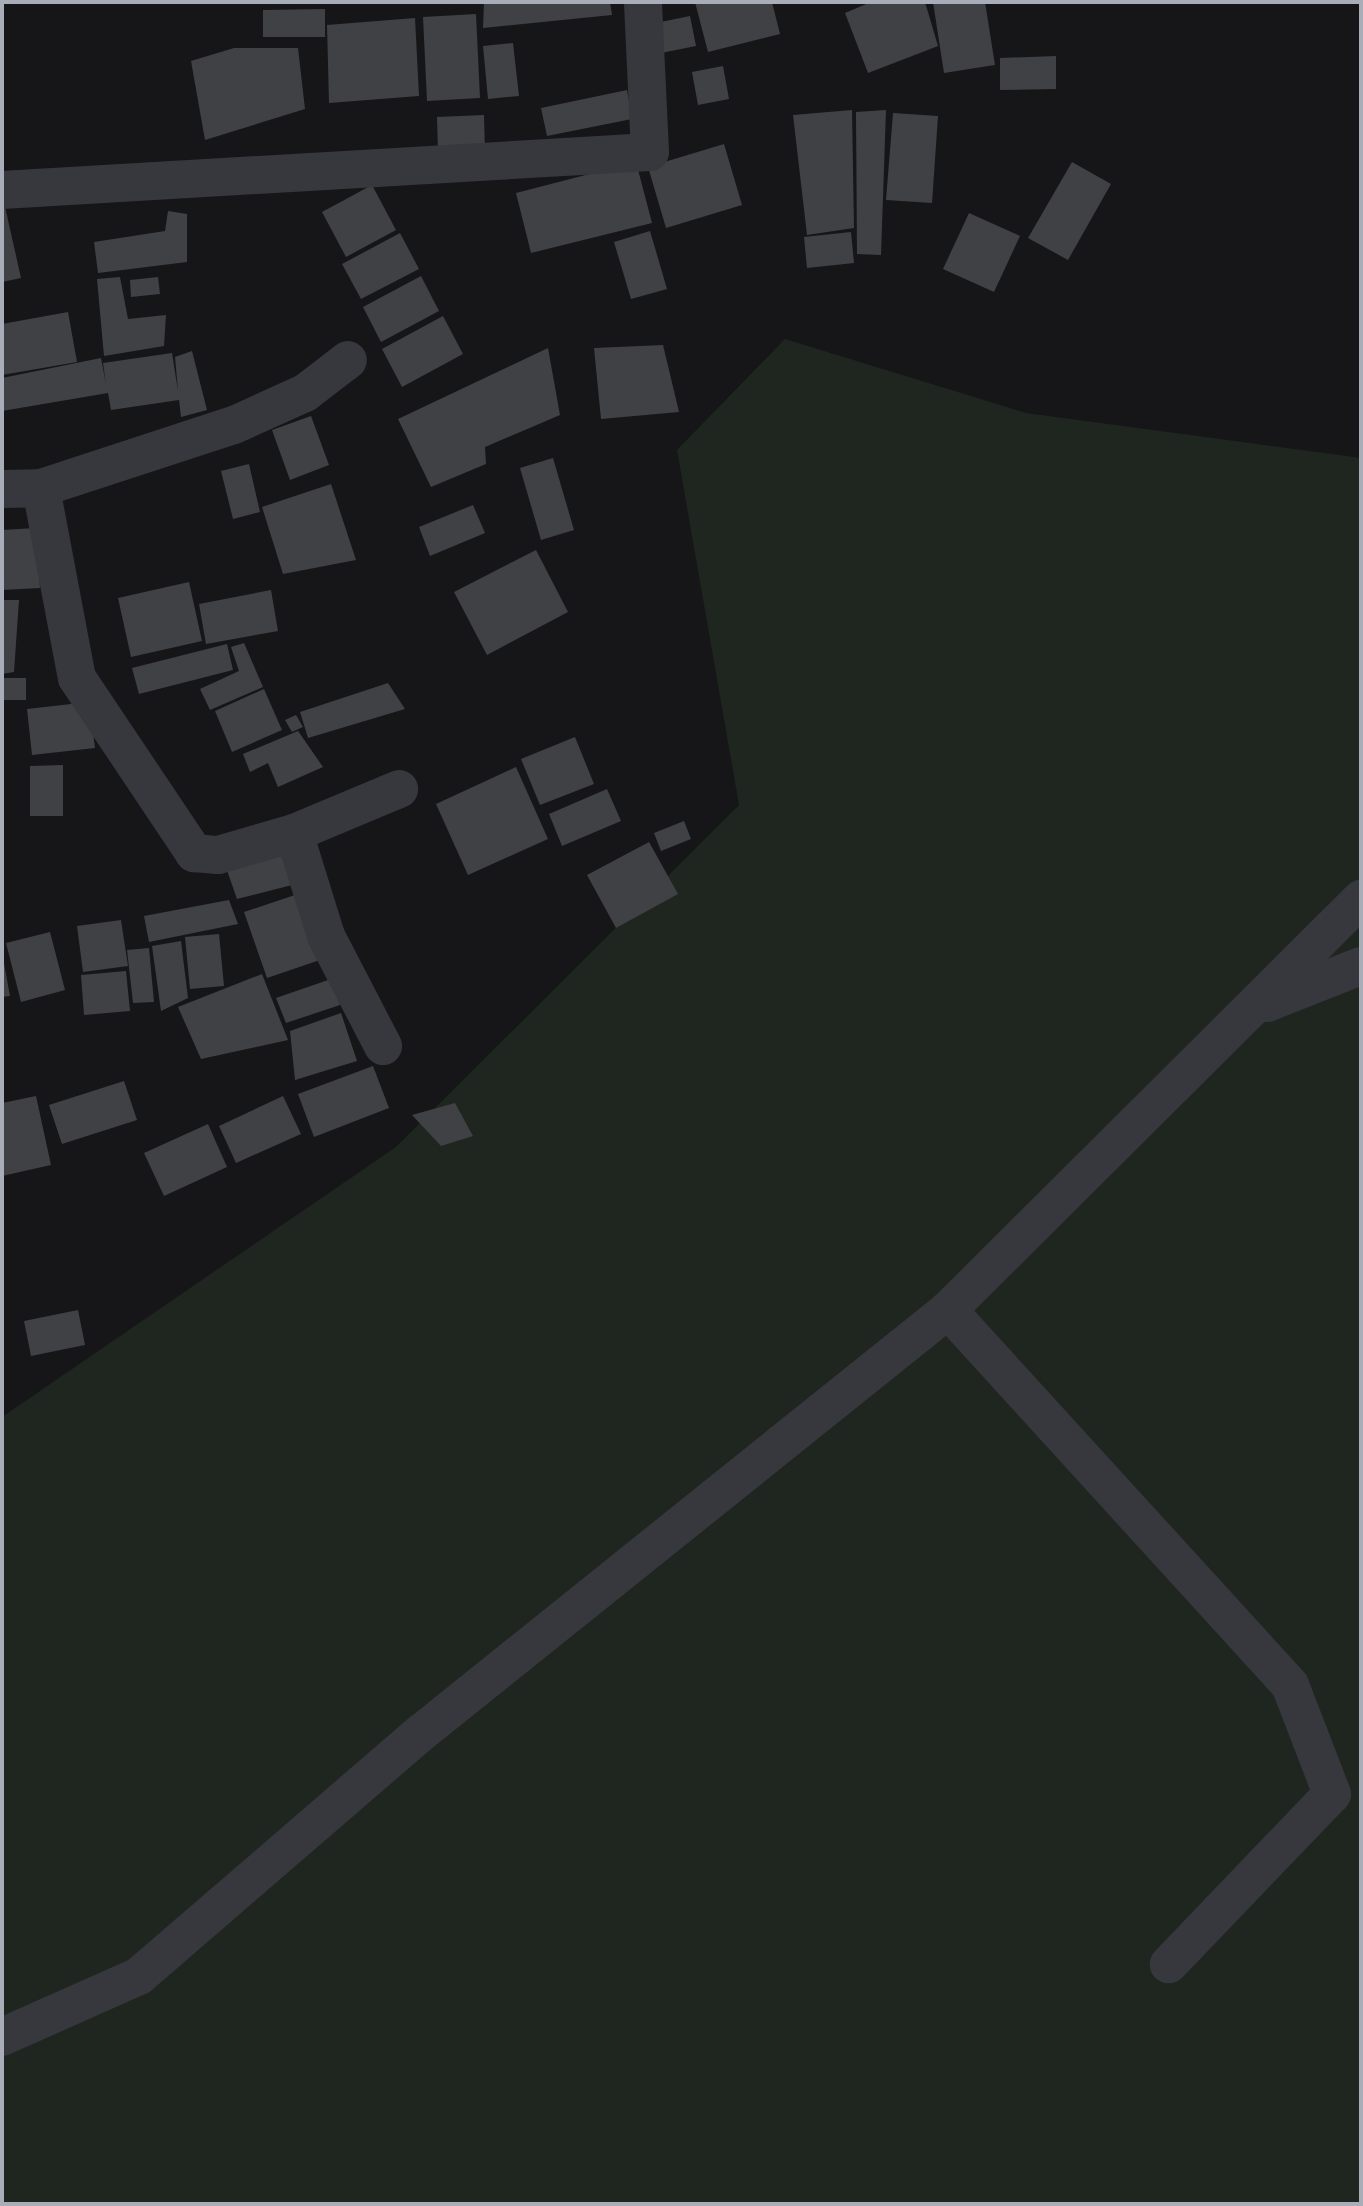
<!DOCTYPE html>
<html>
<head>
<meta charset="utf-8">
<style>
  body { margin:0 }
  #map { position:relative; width:1363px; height:2206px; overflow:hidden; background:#161618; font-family:"Fira Sans",sans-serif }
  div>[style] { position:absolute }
  .green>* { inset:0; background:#1e261f }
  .building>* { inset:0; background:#404145 }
  .street>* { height:38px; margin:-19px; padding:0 19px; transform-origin:19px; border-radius:19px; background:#37383d }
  span { translate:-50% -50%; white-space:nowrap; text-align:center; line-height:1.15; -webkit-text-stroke:7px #111113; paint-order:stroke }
  .frame { position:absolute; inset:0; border:4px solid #a8adb8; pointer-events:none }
</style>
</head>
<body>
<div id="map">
  <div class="green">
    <div style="clip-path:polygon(785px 339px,1026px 413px,1361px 458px,1361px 2204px,2px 2204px,2px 1417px,396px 1147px,739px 805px,677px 450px)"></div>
  </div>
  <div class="building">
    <div style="clip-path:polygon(484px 2px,610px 2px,612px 15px,483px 28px)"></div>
    <div style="clip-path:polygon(695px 2px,772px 2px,780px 34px,708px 52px)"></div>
    <div style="clip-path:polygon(871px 2px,925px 2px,938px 46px,868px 73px,845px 13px)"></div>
    <div style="clip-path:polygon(933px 2px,985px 2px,995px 65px,944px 73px)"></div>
    <div style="clip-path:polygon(325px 9px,325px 37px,263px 37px,263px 10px)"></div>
    <div style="clip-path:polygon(476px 14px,480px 98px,427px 101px,423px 17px)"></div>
    <div style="clip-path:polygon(690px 16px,696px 46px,661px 53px,656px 23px)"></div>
    <div style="clip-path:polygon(415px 18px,419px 96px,329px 103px,327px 25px)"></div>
    <div style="clip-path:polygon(513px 43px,519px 96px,488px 99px,483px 46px)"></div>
    <div style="clip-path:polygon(234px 48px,298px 48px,305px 109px,205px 140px,191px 61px)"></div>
    <div style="clip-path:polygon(1056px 56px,1056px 89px,1000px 90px,1000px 58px)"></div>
    <div style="clip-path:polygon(723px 66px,729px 99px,698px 105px,692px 72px)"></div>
    <div style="clip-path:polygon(627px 90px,632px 119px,547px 136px,541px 108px)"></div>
    <div style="clip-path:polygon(852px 110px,854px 228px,807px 235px,793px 115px)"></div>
    <div style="clip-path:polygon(886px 110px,881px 255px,857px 254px,856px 112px)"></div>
    <div style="clip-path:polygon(893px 113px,938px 116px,932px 203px,886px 200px)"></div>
    <div style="clip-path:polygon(484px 115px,485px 151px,438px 152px,437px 117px)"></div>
    <div style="clip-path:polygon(724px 144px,742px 205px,666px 228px,648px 167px)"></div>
    <div style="clip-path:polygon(636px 162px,652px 223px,531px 253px,516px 193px)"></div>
    <div style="clip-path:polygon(1072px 162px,1111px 184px,1068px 260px,1028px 238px)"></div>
    <div style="clip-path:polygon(372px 185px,396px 230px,346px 257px,322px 212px)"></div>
    <div style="clip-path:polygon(2px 193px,21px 278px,2px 282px)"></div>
    <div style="clip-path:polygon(168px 211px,187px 214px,187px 262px,98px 273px,94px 242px,165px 231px)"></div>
    <div style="clip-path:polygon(969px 213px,1020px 236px,994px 292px,943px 269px)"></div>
    <div style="clip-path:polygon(650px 231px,667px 289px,631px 299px,614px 242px)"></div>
    <div style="clip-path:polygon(851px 232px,854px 263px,807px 268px,804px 237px)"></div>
    <div style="clip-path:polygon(400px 233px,419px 269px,361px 299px,342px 264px)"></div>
    <div style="clip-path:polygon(421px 276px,439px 311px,381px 342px,363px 307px)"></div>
    <div style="clip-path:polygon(120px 277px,128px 319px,166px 315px,164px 346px,104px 356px,97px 279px)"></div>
    <div style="clip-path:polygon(158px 277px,160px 294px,131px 297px,130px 280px)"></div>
    <div style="clip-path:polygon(68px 312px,77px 362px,2px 375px,2px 324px)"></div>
    <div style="clip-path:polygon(443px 316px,463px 354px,402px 387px,382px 349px)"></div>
    <div style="clip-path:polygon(663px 345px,679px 412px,601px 419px,594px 348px)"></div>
    <div style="clip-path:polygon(548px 348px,560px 415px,485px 447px,486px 464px,431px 487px,398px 419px)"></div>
    <div style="clip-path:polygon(192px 351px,207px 410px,181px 417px,179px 400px,111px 410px,108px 393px,2px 411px,2px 378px,101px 358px,106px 384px,103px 363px,172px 353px,178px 391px,175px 357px)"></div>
    <div style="clip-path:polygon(311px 416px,329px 465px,290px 480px,272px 430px)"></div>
    <div style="clip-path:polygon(553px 458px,574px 530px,541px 540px,520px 468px)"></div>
    <div style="clip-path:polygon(249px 464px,260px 512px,233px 519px,221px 471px)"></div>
    <div style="clip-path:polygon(331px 484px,356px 560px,283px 574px,262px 507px)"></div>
    <div style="clip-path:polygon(473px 505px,485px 533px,430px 556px,419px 527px)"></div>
    <div style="clip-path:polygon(36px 528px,40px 588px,2px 590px,2px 530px)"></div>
    <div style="clip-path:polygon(536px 550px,568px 612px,487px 655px,454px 592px)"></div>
    <div style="clip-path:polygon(189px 582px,202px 641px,131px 657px,118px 598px)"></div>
    <div style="clip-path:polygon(271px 590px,278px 631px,206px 644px,199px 604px)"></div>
    <div style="clip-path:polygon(2px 600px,19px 600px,14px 672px,2px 674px)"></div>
    <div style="clip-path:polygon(244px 643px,263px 687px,210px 710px,200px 689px,239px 671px,231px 647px)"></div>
    <div style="clip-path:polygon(227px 644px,233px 670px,139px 694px,132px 668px)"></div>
    <div style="clip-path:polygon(2px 678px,26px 678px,26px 700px,2px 700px)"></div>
    <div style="clip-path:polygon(388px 683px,405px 709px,308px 738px,300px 712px)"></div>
    <div style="clip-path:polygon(264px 689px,282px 730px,232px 752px,215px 711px)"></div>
    <div style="clip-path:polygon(89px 702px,95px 748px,32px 755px,27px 709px)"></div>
    <div style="clip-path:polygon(296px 715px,303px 727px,292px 732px,285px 720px)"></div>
    <div style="clip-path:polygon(298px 731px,323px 767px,278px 787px,268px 763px,250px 772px,243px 754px)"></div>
    <div style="clip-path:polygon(575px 737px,594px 784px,540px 805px,521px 759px)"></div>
    <div style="clip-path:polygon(63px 765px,63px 816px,30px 816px,30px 766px)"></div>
    <div style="clip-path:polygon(516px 767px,548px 839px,468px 875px,436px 804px)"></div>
    <div style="clip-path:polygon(607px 789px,621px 821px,562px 846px,549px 814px)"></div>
    <div style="clip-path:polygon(684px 821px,691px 839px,661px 851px,654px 833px)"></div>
    <div style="clip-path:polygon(649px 842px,678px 894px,616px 928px,587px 875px)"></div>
    <div style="clip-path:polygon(277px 843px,292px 885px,237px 899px,223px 859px)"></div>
    <div style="clip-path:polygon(298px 894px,320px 960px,267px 978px,244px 912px)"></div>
    <div style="clip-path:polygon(229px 900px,238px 924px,149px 942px,144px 916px)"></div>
    <div style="clip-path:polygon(121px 920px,128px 966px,83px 972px,77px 926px)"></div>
    <div style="clip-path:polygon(50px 932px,65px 990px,21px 1002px,6px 943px)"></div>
    <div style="clip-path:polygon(219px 934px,224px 986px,190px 989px,185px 937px)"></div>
    <div style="clip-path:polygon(181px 941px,188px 998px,161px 1011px,152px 946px)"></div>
    <div style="clip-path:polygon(149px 948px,154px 1002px,133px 1003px,127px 950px)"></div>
    <div style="clip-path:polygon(2px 952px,10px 996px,2px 997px)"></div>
    <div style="clip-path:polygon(126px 971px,130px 1011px,84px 1015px,81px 975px)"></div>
    <div style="clip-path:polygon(262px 974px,288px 1040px,201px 1059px,178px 1007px)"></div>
    <div style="clip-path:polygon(331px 979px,340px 1005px,286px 1023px,276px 998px)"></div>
    <div style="clip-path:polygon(341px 1013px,357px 1061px,295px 1080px,290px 1031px)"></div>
    <div style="clip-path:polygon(373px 1066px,389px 1108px,314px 1137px,298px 1094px)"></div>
    <div style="clip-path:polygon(124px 1081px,137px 1120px,62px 1144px,49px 1105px)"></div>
    <div style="clip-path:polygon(36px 1096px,51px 1165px,2px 1176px,2px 1103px)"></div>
    <div style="clip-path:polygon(283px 1096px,301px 1134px,236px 1163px,219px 1126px)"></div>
    <div style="clip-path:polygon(455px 1103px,473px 1136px,441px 1146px,412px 1115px)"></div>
    <div style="clip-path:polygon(208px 1124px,227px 1167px,164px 1196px,144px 1153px)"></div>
    <div style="clip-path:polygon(78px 1310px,85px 1345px,31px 1356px,24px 1321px)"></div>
  </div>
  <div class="street">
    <div style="left:2px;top:190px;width:649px;rotate:-3.36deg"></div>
    <div style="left:650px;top:152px;width:150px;rotate:-92.7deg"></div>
    <div style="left:41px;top:488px;width:193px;rotate:79.3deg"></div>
    <div style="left:77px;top:678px;width:211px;rotate:56.2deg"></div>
    <div style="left:194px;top:853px;width:24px;rotate:5deg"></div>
    <div style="left:218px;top:855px;width:79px;rotate:-16.1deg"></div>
    <div style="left:294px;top:833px;width:114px;rotate:-22.7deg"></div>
    <div style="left:2px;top:489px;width:39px;rotate:-1deg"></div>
    <div style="left:41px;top:488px;width:203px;rotate:-18.1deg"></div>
    <div style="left:234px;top:425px;width:78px;rotate:-24.3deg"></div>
    <div style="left:305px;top:393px;width:54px;rotate:-37.5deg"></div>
    <div style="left:294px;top:833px;width:108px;rotate:72.7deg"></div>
    <div style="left:326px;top:936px;width:124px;rotate:62.6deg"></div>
    <div style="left:1267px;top:1003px;width:101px;rotate:-21.5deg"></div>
    <div style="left:948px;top:1310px;width:508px;rotate:47.64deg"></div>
    <div style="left:1290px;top:1685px;width:117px;rotate:68.9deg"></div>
    <div style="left:1332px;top:1794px;width:236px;rotate:133.8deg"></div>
    <div style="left:2px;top:2037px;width:150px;rotate:-24deg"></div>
    <div style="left:139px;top:1976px;width:374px;rotate:-40.8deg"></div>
    <div style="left:422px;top:1732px;width:674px;rotate:-38.74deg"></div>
    <div style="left:948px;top:1310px;width:583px;rotate:-44.86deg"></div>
  </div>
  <div class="frame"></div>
</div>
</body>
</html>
